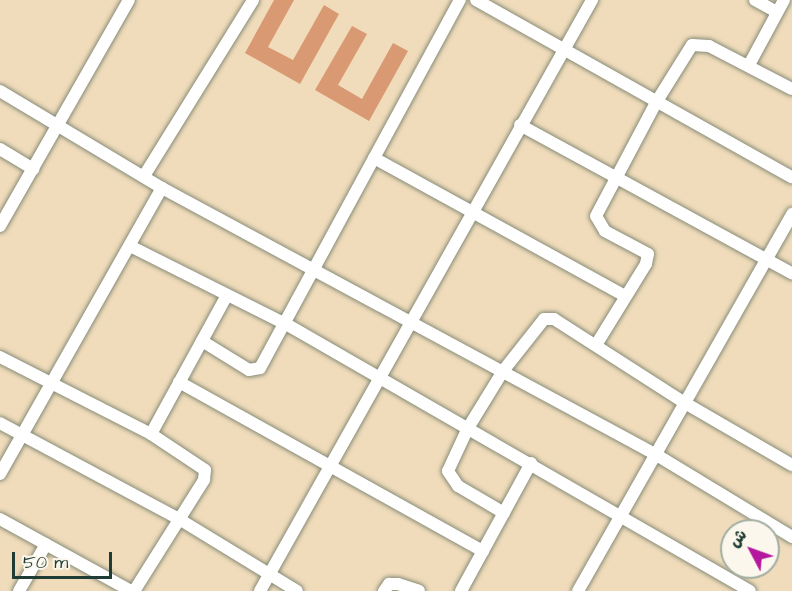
<!DOCTYPE html>
<html>
<head>
<meta charset="utf-8">
<style>
  body { margin:0 }
  #map { position:relative; width:792px; height:591px; overflow:hidden; background:#f0dcbb; font-family:"Architects Daughter","Playpen Sans Arabic",sans-serif }
  div>[style] { position:absolute }
  .building>* { inset:0; background:#d89973 }
  .roads { filter:drop-shadow(0 0 2px #888c78) drop-shadow(0 0 2px #888c78) }
  .minor>* { height:12px; margin:-6px; padding:0 6px; transform-origin:6px; border-radius:6px; background:#fff }
  span { translate:-50% -50%; white-space:nowrap; text-align:center; line-height:1.15; -webkit-text-stroke:4.5px #fbf7ec; paint-order:stroke }
  .north { position:absolute; left:720px; top:519px; width:60px; height:60px; box-sizing:border-box; background:#fbf7ec; border:2px solid #a3ada2; border-radius:50%; rotate:311deg; font-size:16px; font-weight:700; line-height:24px; text-align:center; color:#1f3d34 }
  .north::after { content:''; display:block; margin:auto; width:21px; height:27px; background:#b5179e; clip-path:polygon(50% 0,100% 100%,50% 72%,0 100%) }
  .scale { position:absolute; left:12px; top:552px; width:100px; height:27px; box-sizing:border-box; border:3px solid #1f3d34; border-top:0; padding-left:8px; font-size:18px; line-height:21px; white-space:nowrap; color:#1f3d34; -webkit-text-stroke:4px #fbf7ec; paint-order:stroke }
</style>
</head>
<body>
<div id="map">
  <div class="building">
    <div style="clip-path:polygon(274px 0,294px 0,268px 47px,293px 60px,324px 5px,339px 14px,300px 84px,245px 53px)"></div>
    <div style="clip-path:polygon(352px 26px,367px 34px,338px 85px,362px 99px,393px 43px,408px 51px,369px 121px,315px 90px)"></div>
  </div>
  <div class="roads">
    <div class="minor">
      <div style="left:476px;top:0;width:362px;rotate:29.3deg"></div>
      <div style="left:755px;top:0;width:25px;rotate:29deg"></div>
      <div style="left:749px;top:65px;width:74px;rotate:-61.7deg"></div>
      <div style="left:0;top:91px;width:189px;rotate:30.9deg"></div>
      <div style="left:162px;top:188px;width:560px;rotate:28.35deg"></div>
      <div style="left:655px;top:454px;width:160px;rotate:31.2deg"></div>
      <div style="left:520px;top:125px;width:310px;rotate:28.6deg"></div>
      <div style="left:0;top:149px;width:39px;rotate:31deg"></div>
      <div style="left:374px;top:158px;width:286px;rotate:28.8deg"></div>
      <div style="left:144px;top:176px;width:207px;rotate:-58.2deg"></div>
      <div style="left:0;top:226px;width:260px;rotate:-60.3deg"></div>
      <div style="left:132px;top:247px;width:172px;rotate:26.6deg"></div>
      <div style="left:286px;top:324px;width:535px;rotate:29.92deg"></div>
      <div style="left:202px;top:341px;width:55px;rotate:31.7deg"></div>
      <div style="left:249px;top:370px;width:11px;rotate:-10deg"></div>
      <div style="left:260px;top:368px;width:419px;rotate:-61.5deg"></div>
      <div style="left:596px;top:345px;width:95px;rotate:-58.3deg"></div>
      <div style="left:646px;top:264px;width:10px;rotate:-79deg"></div>
      <div style="left:648px;top:254px;width:49px;rotate:-151.9deg"></div>
      <div style="left:605px;top:231px;width:17px;rotate:-121deg"></div>
      <div style="left:596px;top:216px;width:130px;rotate:-62.1deg"></div>
      <div style="left:657px;top:101px;width:66px;rotate:-58deg"></div>
      <div style="left:692px;top:45px;width:17px;rotate:3deg"></div>
      <div style="left:709px;top:46px;width:93px;rotate:27.4deg"></div>
      <div style="left:0;top:357px;width:169px;rotate:27deg"></div>
      <div style="left:151px;top:434px;width:65px;rotate:33.7deg"></div>
      <div style="left:205px;top:470px;width:10px;rotate:96deg"></div>
      <div style="left:204px;top:480px;width:131px;rotate:122.2deg"></div>
      <div style="left:179px;top:382px;width:348px;rotate:29.1deg"></div>
      <div style="left:0;top:423px;width:203px;rotate:28.2deg"></div>
      <div style="left:179px;top:519px;width:138px;rotate:31.4deg"></div>
      <div style="left:151px;top:434px;width:156px;rotate:-61.3deg"></div>
      <div style="left:0;top:474px;width:329px;rotate:-60.5deg"></div>
      <div style="left:504px;top:513px;width:53px;rotate:-149.6deg"></div>
      <div style="left:458px;top:486px;width:18px;rotate:-124deg"></div>
      <div style="left:448px;top:471px;width:47px;rotate:-65.1deg"></div>
      <div style="left:468px;top:428px;width:67px;rotate:-58.4deg"></div>
      <div style="left:503px;top:371px;width:66px;rotate:-51.7deg"></div>
      <div style="left:544px;top:319px;width:10px"></div>
      <div style="left:554px;top:319px;width:156px;rotate:32.7deg"></div>
      <div style="left:685px;top:403px;width:124px;rotate:30.1deg"></div>
      <div style="left:0;top:519px;width:149px;rotate:28.8deg"></div>
      <div style="left:19px;top:591px;width:54px;rotate:-60.1deg"></div>
      <div style="left:260px;top:591px;width:678px;rotate:-60.67deg"></div>
      <div style="left:384px;top:591px;width:9px;rotate:-54deg"></div>
      <div style="left:389px;top:584px;width:9px"></div>
      <div style="left:398px;top:584px;width:22px;rotate:18deg"></div>
      <div style="left:461px;top:591px;width:146px;rotate:-61.3deg"></div>
      <div style="left:578px;top:591px;width:434px;rotate:-60.4deg"></div>
    </div>
  </div>
  <div class="north">ش</div>
  <div class="scale">50 m</div>
</div>
</body>
</html>
